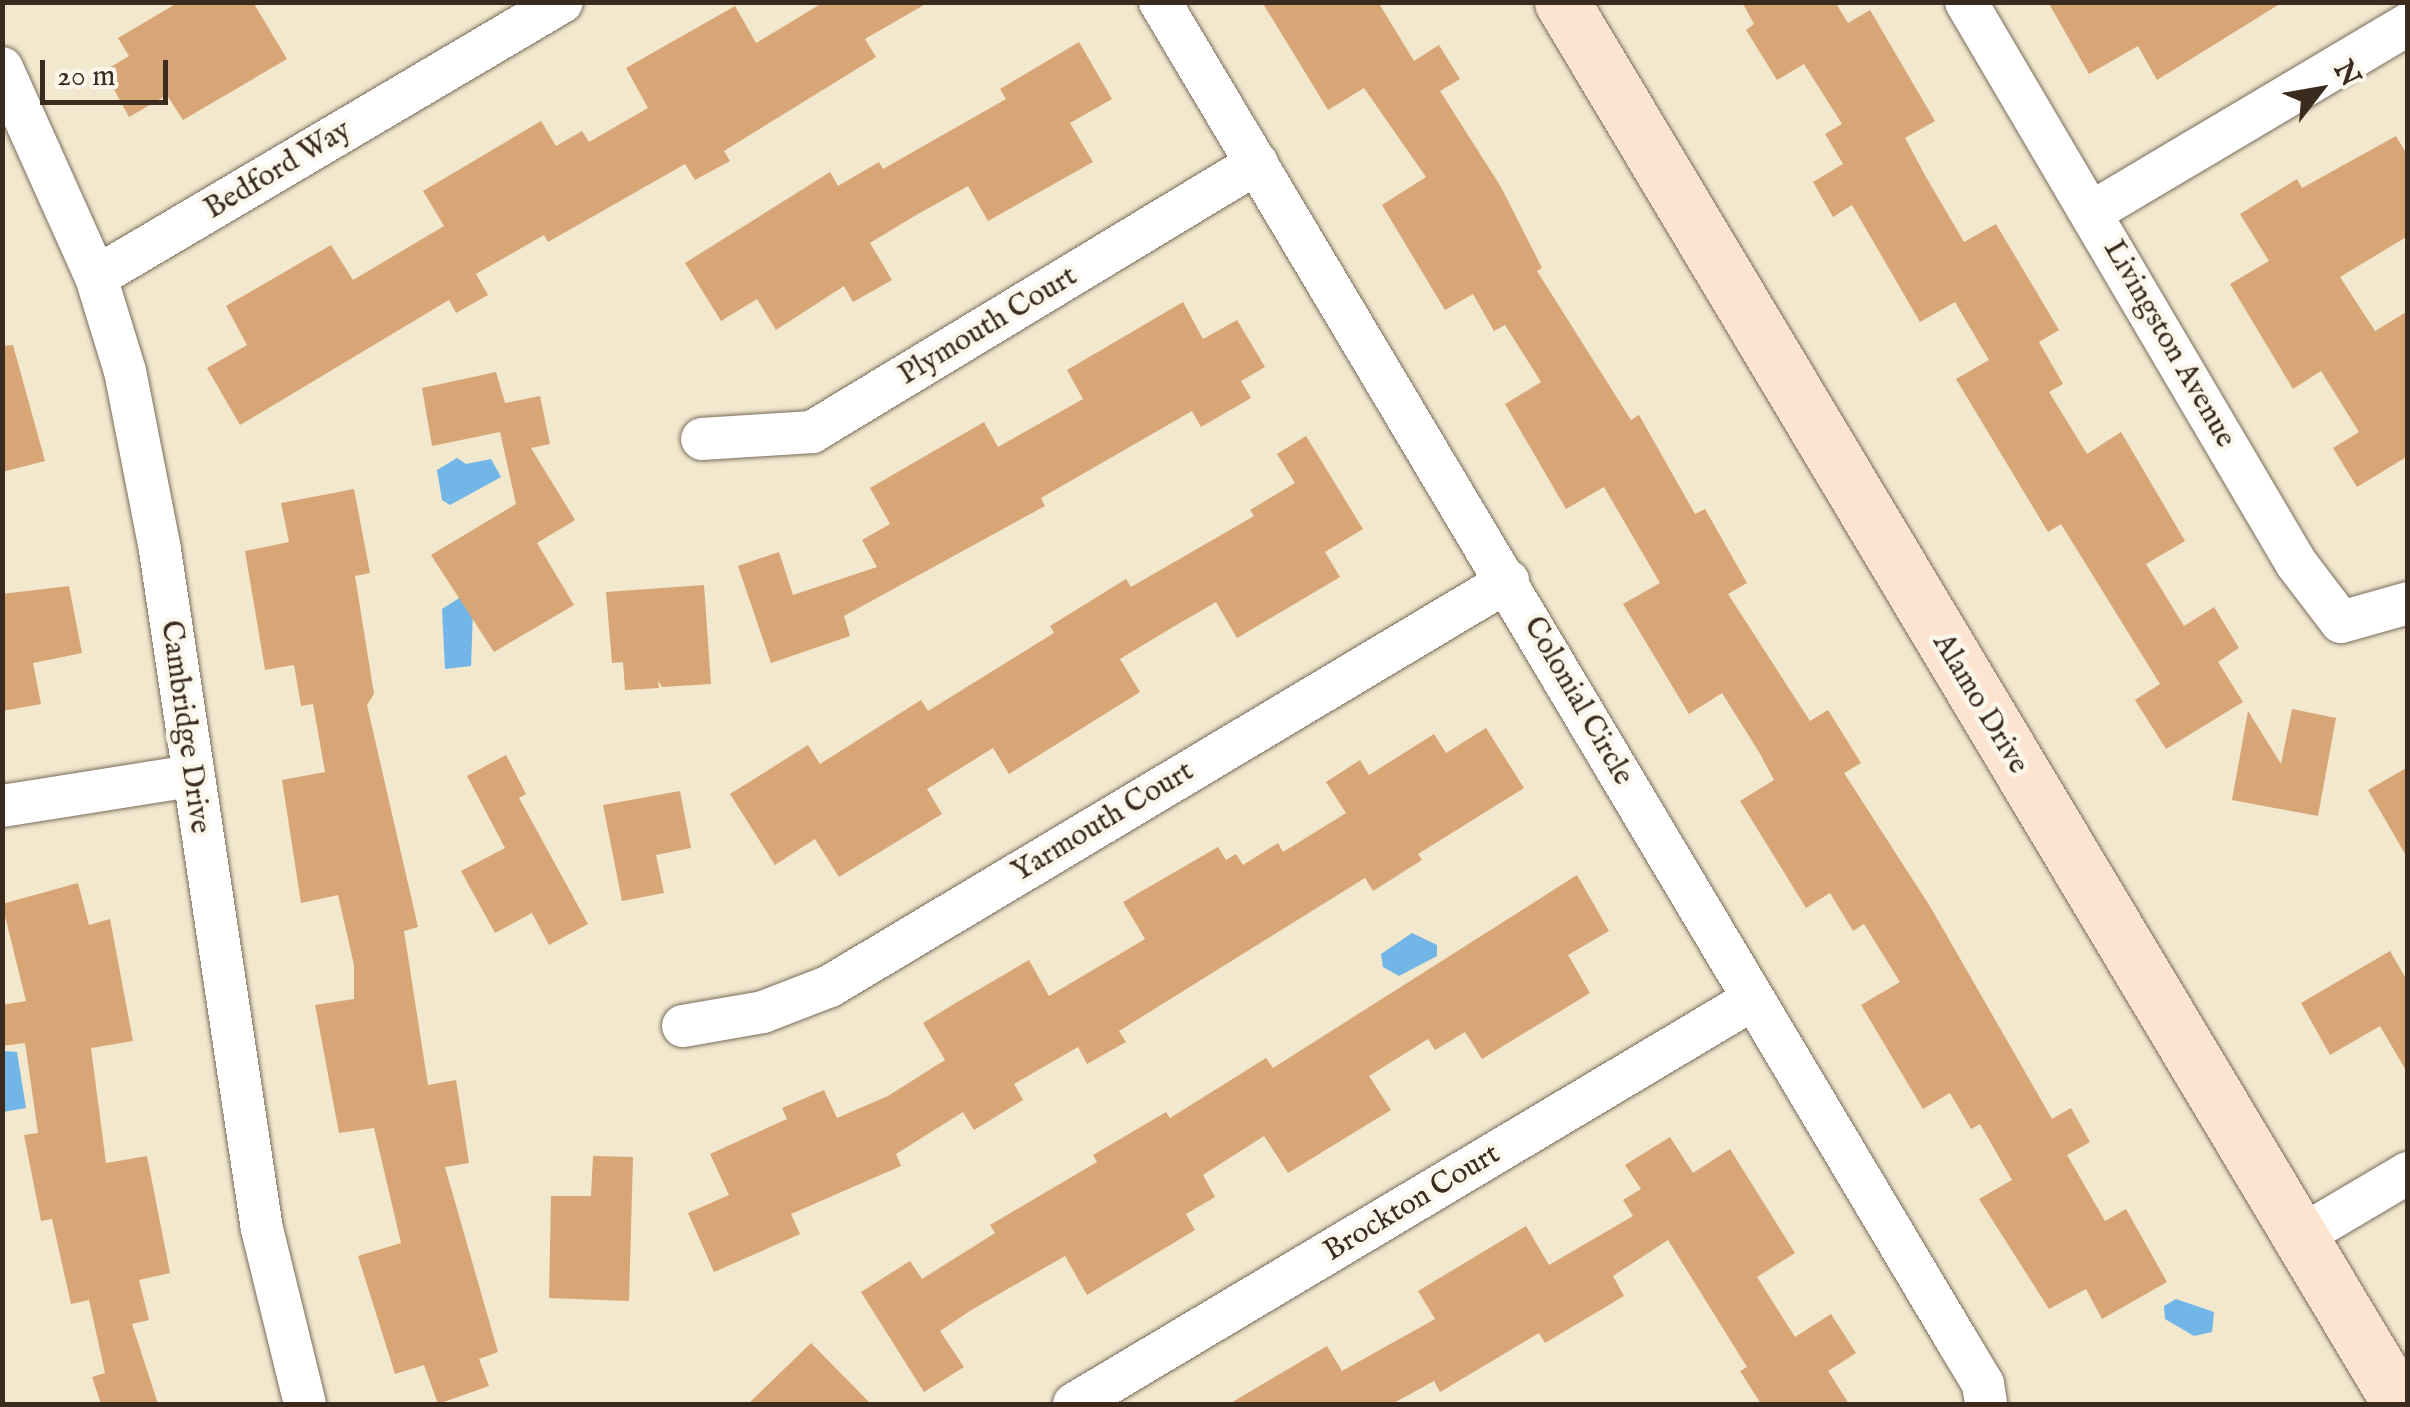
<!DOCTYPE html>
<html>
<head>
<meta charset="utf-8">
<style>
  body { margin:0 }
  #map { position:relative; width:2410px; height:1407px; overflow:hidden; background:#f1e8ce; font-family:"IM FELL English",serif }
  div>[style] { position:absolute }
  .water>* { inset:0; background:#71b6e7 }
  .building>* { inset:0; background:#d8a676 }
  .roads { filter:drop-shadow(0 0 2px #7b6c5c) drop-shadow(0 0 2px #7b6c5c) }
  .street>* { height:42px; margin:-21px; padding:0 21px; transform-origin:21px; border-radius:21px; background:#fff }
  .secondary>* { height:55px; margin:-27.5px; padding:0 27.5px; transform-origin:27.5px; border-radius:27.5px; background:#fde4d0 }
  span { translate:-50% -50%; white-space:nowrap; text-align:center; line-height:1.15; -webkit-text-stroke:9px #fbf7ec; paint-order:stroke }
  .street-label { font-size:30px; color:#3b2a1e }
  .frame { position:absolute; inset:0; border:5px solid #3b2a1e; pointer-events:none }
  .north { position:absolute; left:2270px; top:40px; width:100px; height:100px; -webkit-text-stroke:8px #fbf7ec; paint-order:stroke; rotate:59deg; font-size:28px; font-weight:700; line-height:40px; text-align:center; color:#3b2a1e }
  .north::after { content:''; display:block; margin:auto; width:35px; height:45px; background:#3b2a1e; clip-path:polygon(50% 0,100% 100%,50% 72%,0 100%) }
  .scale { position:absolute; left:40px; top:60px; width:128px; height:45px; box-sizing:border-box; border:5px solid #3b2a1e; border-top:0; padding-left:12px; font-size:30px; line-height:35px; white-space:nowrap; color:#3b2a1e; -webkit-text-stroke:8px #fbf7ec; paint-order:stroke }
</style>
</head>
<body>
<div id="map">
  <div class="water">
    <div style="clip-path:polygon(457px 458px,466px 464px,491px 459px,501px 477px,450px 505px,442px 500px,437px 470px)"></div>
    <div style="clip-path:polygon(464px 595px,473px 610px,471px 666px,445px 669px,442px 609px)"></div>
    <div style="clip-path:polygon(1412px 933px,1437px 945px,1437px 956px,1399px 976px,1383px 967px,1381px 954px)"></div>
    <div style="clip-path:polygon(2px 1051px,17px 1052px,26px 1108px,3px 1112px)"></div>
    <div style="clip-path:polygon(2176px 1299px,2214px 1312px,2212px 1332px,2194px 1336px,2165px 1319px,2164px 1306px)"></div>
  </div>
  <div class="building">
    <div style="clip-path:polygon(179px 2px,253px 2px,287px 59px,183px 120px,167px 95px,129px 117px,104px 71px,129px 56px,118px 38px)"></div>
    <div style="clip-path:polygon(824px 2px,929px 2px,865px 39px,876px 57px,724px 151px,730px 161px,695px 180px,685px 164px,548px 242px,544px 235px,476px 274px,488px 295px,456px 313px,449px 300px,240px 425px,207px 368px,247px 345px,226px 306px,331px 245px,353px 280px,444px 226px,423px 191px,541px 121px,556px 146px,582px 131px,589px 142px,648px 108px,626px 68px,735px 6px,756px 43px)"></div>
    <div style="clip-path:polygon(1262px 2px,1378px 2px,1414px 61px,1439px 45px,1460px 79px,1440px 91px,1501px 187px,1542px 268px,1537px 271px,1631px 420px,1639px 415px,1695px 514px,1705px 509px,1747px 583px,1728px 594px,1810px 721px,1828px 710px,1861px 763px,1844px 773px,1931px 908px,2052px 1119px,2071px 1108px,2090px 1142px,2067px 1155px,2105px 1221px,2126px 1209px,2167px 1282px,2102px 1319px,2086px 1289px,2049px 1309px,1979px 1199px,2012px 1180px,1980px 1124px,1971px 1129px,1950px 1093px,1923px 1109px,1861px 1005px,1900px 982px,1864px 924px,1853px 931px,1830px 893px,1806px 908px,1740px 801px,1774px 780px,1759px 752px,1722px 693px,1689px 714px,1623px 604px,1660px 583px,1604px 487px,1566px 509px,1505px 404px,1541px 382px,1505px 325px,1494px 331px,1473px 294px,1445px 310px,1382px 205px,1426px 177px,1364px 88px,1328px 110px)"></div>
    <div style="clip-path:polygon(1742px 2px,1835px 2px,1848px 23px,1870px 10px,1935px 121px,1905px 138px,1926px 177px,1964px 242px,1996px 224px,2059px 330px,2039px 342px,2063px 384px,2049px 392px,2087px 454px,2121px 432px,2185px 541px,2146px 564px,2184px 626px,2214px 607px,2239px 648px,2218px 662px,2243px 702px,2166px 749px,2135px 700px,2160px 684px,2061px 524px,2048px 532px,1956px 379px,1989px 360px,1955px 302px,1920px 322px,1852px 205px,1833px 217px,1813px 182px,1843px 164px,1825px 134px,1842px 124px,1804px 64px,1777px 80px,1746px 30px,1754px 24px)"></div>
    <div style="clip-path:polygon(2048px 2px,2283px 2px,2157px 80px,2138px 46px,2089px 74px)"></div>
    <div style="clip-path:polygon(1079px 42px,1112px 99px,1070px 123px,1093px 162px,988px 221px,968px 186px,911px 218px,870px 243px,892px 280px,853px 302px,844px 286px,776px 330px,757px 299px,721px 321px,685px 263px,830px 172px,838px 186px,879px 162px,883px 169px,1006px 99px,1000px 89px)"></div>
    <div style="clip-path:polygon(2396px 136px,2408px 156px,2408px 236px,2340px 277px,2375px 331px,2408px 311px,2408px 456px,2357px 487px,2333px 448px,2359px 432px,2321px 371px,2293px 389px,2230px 284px,2269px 261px,2240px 214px,2297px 179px,2302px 188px)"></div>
    <div style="clip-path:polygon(1183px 302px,1203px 339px,1237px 320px,1265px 367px,1241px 381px,1251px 398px,1201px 427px,1192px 411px,1041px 498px,1045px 506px,844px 616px,850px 636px,771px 663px,738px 566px,779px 552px,793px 595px,877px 567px,862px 540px,890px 524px,870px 488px,984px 422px,998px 447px,1083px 399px,1067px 370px)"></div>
    <div style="clip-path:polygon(13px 345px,45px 461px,2px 472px,2px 346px)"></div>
    <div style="clip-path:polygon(496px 372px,505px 403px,540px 396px,550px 444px,531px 448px,575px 520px,537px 543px,574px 605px,494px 652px,431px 555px,516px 504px,500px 432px,432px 446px,422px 388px)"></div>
    <div style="clip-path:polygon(1306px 436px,1363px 529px,1325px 552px,1340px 577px,1237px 638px,1216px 602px,1173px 627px,1120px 659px,1140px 692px,1009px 774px,993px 748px,927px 789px,942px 814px,839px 877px,815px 839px,775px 865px,730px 794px,808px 745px,820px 764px,921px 700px,928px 711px,1054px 633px,1050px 626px,1126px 579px,1131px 587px,1254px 516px,1250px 510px,1295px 483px,1277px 454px)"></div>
    <div style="clip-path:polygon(354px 489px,370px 573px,355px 576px,374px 694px,367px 705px,418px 927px,404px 931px,428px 1085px,456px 1080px,469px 1163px,445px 1167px,498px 1352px,479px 1359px,489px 1386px,438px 1404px,424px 1365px,395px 1374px,358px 1256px,401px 1243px,374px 1128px,339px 1133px,315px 1005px,354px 999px,354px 965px,338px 895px,301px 903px,282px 780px,325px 772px,313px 704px,301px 706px,294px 665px,265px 670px,245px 551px,289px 542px,281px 503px)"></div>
    <div style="clip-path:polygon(704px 585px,711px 684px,662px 687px,658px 680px,659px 688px,625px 690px,623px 662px,612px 663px,606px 592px)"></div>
    <div style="clip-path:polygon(69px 586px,82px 653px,33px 663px,41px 704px,2px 711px,2px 594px)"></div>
    <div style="clip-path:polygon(2292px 709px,2336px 718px,2318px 816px,2232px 800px,2248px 711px,2281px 764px)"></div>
    <div style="clip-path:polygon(1486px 728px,1524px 788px,1418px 854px,1422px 860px,1373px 891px,1365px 878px,1119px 1031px,1126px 1042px,1087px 1064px,1078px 1047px,1014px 1084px,1023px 1100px,974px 1130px,963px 1112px,896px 1154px,901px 1166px,791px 1214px,800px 1234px,714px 1272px,688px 1213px,729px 1195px,710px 1154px,787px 1119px,782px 1108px,824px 1090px,837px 1118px,888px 1096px,945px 1060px,923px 1023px,959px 1001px,1029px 960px,1049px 996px,1145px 939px,1123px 902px,1218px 847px,1226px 860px,1236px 854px,1243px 865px,1278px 843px,1283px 852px,1346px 813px,1326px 782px,1360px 760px,1369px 775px,1434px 734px,1446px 753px)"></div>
    <div style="clip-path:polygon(506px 755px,526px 794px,519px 798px,588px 924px,549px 945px,532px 913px,495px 933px,461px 871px,505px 848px,467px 776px)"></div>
    <div style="clip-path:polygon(2408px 767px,2408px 859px,2368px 790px)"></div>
    <div style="clip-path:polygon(680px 791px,691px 848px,656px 855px,664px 893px,622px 901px,603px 805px)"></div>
    <div style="clip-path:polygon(1577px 875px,1609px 931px,1568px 955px,1590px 993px,1482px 1059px,1465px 1032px,1435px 1050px,1428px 1039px,1369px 1076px,1391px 1110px,1288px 1173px,1264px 1136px,1203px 1175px,1215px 1197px,1186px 1214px,1195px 1230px,1087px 1295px,1065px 1256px,973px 1309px,940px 1331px,964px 1367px,924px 1392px,861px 1292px,910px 1261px,922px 1279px,995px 1233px,990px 1225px,1097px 1162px,1093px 1155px,1166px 1112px,1170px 1118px,1266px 1058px,1273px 1068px)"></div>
    <div style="clip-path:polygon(78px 883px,89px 925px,110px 919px,133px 1041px,91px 1048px,106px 1163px,147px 1156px,170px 1273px,139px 1280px,149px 1320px,132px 1324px,158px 1404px,101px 1404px,92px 1377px,105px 1373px,89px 1300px,71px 1304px,52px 1219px,41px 1221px,24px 1135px,38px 1133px,25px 1043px,2px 1046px,2px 1005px,26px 1001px,2px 904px)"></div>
    <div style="clip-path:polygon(2390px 951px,2408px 982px,2408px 1074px,2380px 1026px,2330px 1055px,2301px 1003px)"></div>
    <div style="clip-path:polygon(1670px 1137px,1693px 1173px,1730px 1149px,1795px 1253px,1757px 1277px,1795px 1337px,1831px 1314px,1856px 1353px,1828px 1371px,1849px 1404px,1761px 1404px,1740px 1371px,1747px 1367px,1668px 1240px,1613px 1276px,1624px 1296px,1545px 1343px,1539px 1333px,1440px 1392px,1434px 1381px,1392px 1404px,1229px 1404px,1327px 1346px,1342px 1371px,1435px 1319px,1418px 1291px,1526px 1226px,1549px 1265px,1633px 1216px,1623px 1200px,1641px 1189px,1625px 1165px)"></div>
    <div style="clip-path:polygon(593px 1156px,633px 1157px,629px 1301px,549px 1298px,551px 1196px,591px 1196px)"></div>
    <div style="clip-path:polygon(811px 1343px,871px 1404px,748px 1404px)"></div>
  </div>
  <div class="roads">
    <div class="street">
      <div style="left:1160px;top:2px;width:1562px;rotate:59.23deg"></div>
      <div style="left:1959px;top:1344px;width:47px;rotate:59deg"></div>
      <div style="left:1983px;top:1384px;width:20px;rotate:81deg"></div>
      <div style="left:1966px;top:2px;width:651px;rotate:59.53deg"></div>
      <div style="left:2296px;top:563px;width:74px;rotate:52.7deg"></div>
      <div style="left:2341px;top:622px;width:70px;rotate:-15.8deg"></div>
      <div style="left:2px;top:68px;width:229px;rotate:65.8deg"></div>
      <div style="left:96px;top:277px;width:98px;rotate:72.9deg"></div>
      <div style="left:125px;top:371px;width:182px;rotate:78.9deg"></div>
      <div style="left:160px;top:550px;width:687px;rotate:81.46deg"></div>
      <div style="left:262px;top:1229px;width:180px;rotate:76.2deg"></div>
      <div style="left:2092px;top:212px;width:368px;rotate:-30.7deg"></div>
      <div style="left:96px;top:277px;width:541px;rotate:-30.55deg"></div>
      <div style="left:702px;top:439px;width:110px;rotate:-3.6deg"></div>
      <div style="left:812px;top:432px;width:520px;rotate:-31.15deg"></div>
      <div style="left:2px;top:806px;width:191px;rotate:-9deg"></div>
      <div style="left:683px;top:1026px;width:81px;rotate:-9.9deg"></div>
      <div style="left:763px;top:1012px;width:72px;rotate:-21.2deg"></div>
      <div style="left:830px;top:986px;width:790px;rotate:-30.85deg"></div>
      <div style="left:2298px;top:1238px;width:128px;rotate:-30.6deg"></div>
      <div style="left:1074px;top:1404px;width:787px;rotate:-30.8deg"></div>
    </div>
    <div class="secondary">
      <div style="left:1562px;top:2px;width:1633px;rotate:59.13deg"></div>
    </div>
  </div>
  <div class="street-label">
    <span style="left:278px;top:170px;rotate:-31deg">Bedford Way</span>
    <span style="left:988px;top:326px;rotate:-31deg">Plymouth Court</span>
    <span style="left:2169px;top:344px;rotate:60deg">Livingston Avenue</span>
    <span style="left:1578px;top:701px;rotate:60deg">Colonial Circle</span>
    <span style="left:1980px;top:704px;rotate:59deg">Alamo Drive</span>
    <span style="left:185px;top:727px;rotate:82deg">Cambridge Drive</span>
    <span style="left:1103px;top:822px;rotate:-31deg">Yarmouth Court</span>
    <span style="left:1412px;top:1203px;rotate:-31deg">Brockton Court</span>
  </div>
  <div class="frame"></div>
  <div class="north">N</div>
  <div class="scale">20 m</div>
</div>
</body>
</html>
